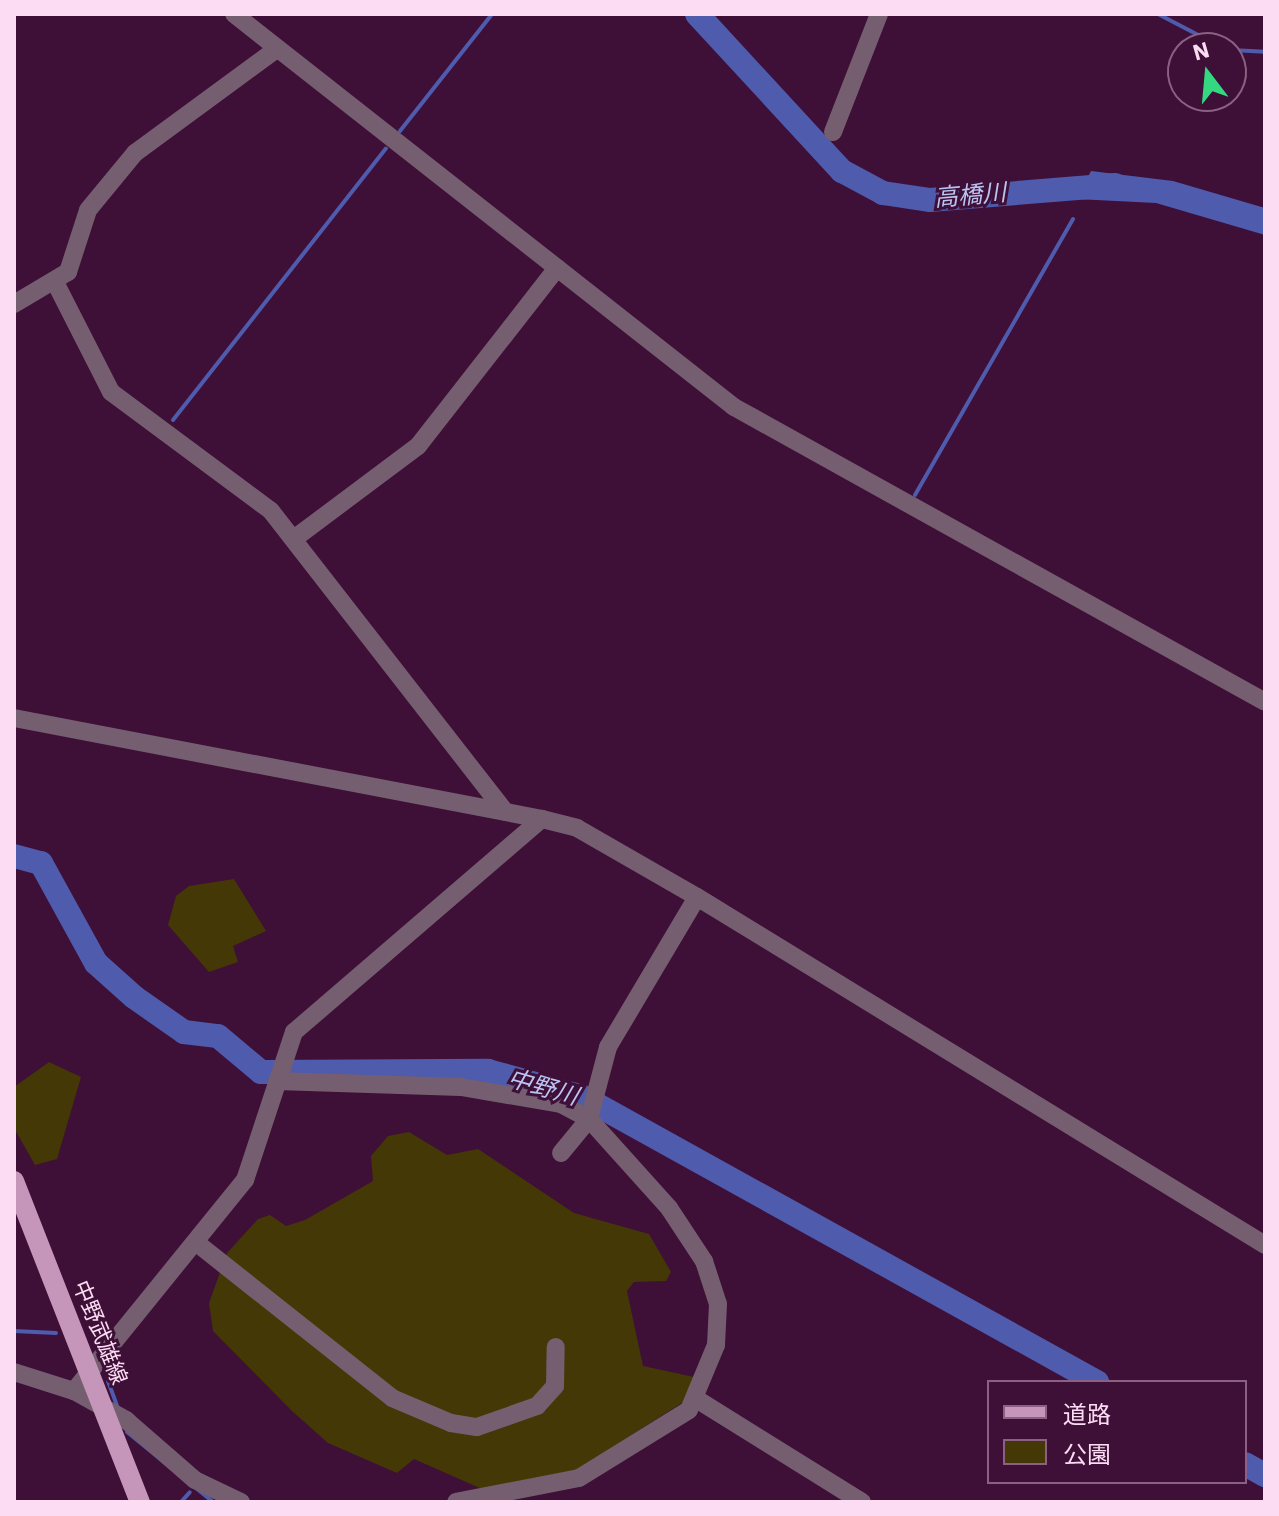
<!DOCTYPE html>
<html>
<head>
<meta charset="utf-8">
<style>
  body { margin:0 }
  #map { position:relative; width:1279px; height:1516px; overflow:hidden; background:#3e0f37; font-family:"IBM Plex Sans","Noto Sans JP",sans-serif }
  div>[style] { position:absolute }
  .green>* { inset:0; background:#443806 }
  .water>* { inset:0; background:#4f5bad }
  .stream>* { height:4px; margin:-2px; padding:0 2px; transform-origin:2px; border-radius:2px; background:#4f5bad }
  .river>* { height:24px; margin:-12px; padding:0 12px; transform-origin:12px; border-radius:12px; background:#4f5bad }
  .minor>* { height:18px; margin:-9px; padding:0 9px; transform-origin:9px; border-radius:9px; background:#755e70 }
  .major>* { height:20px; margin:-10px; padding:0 10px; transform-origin:10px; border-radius:10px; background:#c595ba }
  span { translate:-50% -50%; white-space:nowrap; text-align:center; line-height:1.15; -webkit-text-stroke:6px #3e0f37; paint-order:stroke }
  .street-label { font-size:22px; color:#fbdcf3 }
  .water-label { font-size:24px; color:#bbc5f2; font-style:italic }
  .frame { position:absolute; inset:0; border:16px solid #fbdcf3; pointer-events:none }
  .legend { position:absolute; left:987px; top:1380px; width:260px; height:104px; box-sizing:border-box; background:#3e0f37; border:2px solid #8a6182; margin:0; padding:10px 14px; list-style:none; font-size:24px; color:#fbdcf3 }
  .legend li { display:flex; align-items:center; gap:16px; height:40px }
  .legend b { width:40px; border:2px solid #8a6182 }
  .north { position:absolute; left:1167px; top:32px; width:80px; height:80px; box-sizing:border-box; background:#3e0f37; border:2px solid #8a6182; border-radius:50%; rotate:344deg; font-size:22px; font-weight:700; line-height:32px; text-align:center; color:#fbdcf3 }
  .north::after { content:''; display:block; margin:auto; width:28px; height:36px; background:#34d881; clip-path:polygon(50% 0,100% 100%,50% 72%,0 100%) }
</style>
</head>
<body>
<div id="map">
  <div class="green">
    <div style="clip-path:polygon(234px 879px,266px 931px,233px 946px,238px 962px,209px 972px,168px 925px,176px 896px,189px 886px)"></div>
    <div style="clip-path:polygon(49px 1062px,81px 1077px,57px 1159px,35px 1165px,14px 1128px,14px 1087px)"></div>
    <div style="clip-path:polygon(409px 1132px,447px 1155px,478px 1149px,574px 1213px,649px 1234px,671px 1272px,666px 1281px,634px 1282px,627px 1291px,643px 1366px,694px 1377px,685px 1401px,570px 1474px,482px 1489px,414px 1459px,397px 1473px,328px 1443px,292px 1411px,213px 1331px,209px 1303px,227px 1253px,258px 1219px,270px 1215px,286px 1226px,305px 1220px,373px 1181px,371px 1156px,388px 1136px)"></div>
  </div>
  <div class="water">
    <div style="clip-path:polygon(1091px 171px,1173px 181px,1265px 208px,1265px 235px,1156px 203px,1076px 199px)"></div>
  </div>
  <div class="stream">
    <div style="left:1158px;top:14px;width:73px;rotate:27.6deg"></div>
    <div style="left:1231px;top:50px;width:34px;rotate:3deg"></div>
    <div style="left:400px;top:131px;width:149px;rotate:-51.8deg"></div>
    <div style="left:173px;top:420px;width:345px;rotate:-51.9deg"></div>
    <div style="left:915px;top:495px;width:318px;rotate:-60.2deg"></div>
    <div style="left:14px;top:1331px;width:42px;rotate:2.7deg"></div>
    <div style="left:108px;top:1381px;width:29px;rotate:70deg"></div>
    <div style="left:127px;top:1432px;width:111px;rotate:39.1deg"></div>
    <div style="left:181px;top:1502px;width:13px;rotate:-48deg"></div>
  </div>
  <div class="river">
    <div style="left:697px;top:14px;width:214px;rotate:47.3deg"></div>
    <div style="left:842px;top:171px;width:47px;rotate:28.2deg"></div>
    <div style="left:883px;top:193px;width:48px;rotate:8.5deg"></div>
    <div style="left:930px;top:200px;width:186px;rotate:-4.6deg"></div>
    <div style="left:14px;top:856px;width:28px;rotate:15deg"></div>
    <div style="left:41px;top:863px;width:114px;rotate:61.2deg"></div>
    <div style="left:96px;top:963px;width:51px;rotate:41.8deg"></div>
    <div style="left:134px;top:997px;width:61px;rotate:35deg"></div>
    <div style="left:184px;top:1032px;width:34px;rotate:7deg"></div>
    <div style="left:218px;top:1036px;width:56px;rotate:39.9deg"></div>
    <div style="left:261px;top:1072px;width:227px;rotate:-0.3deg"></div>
    <div style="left:488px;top:1071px;width:98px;rotate:15.3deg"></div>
    <div style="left:583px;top:1097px;width:588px;rotate:29.01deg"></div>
    <div style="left:1245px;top:1464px;width:23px;rotate:29deg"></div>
  </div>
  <div class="minor">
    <div style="left:234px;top:14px;width:636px;rotate:38.17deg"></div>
    <div style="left:734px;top:407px;width:607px;rotate:29.05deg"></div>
    <div style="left:833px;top:132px;width:127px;rotate:-68.7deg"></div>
    <div style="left:55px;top:282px;width:123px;rotate:63deg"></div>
    <div style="left:111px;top:392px;width:199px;rotate:36.6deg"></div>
    <div style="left:271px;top:511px;width:381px;rotate:52.1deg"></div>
    <div style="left:14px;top:304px;width:63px;rotate:-30.7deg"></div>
    <div style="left:68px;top:272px;width:65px;rotate:-72.1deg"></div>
    <div style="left:88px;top:210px;width:74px;rotate:-50.5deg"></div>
    <div style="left:135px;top:153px;width:174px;rotate:-36.3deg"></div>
    <div style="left:295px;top:538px;width:154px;rotate:-36.8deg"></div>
    <div style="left:418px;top:446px;width:226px;rotate:-52deg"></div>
    <div style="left:14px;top:718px;width:538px;rotate:10.83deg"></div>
    <div style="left:277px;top:1081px;width:184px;rotate:1.9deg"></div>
    <div style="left:461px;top:1087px;width:101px;rotate:9.6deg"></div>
    <div style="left:561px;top:1104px;width:32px;rotate:28deg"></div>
    <div style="left:589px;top:1119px;width:120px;rotate:48deg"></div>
    <div style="left:669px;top:1208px;width:64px;rotate:56.6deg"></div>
    <div style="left:704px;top:1261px;width:45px;rotate:72deg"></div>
    <div style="left:718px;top:1304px;width:41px;rotate:92.8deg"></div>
    <div style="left:716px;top:1345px;width:70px;rotate:112.6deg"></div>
    <div style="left:689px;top:1410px;width:129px;rotate:148.3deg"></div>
    <div style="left:579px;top:1478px;width:125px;rotate:169deg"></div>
    <div style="left:561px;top:1153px;width:44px;rotate:-50.5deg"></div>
    <div style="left:589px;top:1119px;width:74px;rotate:-75.2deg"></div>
    <div style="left:608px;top:1047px;width:174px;rotate:-59.3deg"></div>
    <div style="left:198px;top:1244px;width:248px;rotate:38.4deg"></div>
    <div style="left:392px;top:1398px;width:64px;rotate:23deg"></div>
    <div style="left:451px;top:1423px;width:26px;rotate:9deg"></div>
    <div style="left:477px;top:1427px;width:64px;rotate:-19.3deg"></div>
    <div style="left:537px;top:1406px;width:27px;rotate:-48deg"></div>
    <div style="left:555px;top:1386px;width:39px;rotate:-89deg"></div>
    <div style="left:14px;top:1372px;width:63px;rotate:17.6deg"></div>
    <div style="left:74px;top:1391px;width:60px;rotate:29.1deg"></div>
    <div style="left:126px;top:1420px;width:91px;rotate:41deg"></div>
    <div style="left:195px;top:1480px;width:51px;rotate:25.6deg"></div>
    <div style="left:74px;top:1391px;width:272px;rotate:-51deg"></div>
    <div style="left:245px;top:1180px;width:156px;rotate:-71.7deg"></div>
    <div style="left:294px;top:1032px;width:327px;rotate:-40.7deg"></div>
    <div style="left:542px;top:819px;width:36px;rotate:14deg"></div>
    <div style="left:577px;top:828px;width:138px;rotate:29.9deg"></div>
    <div style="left:697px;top:897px;width:666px;rotate:31.49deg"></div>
    <div style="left:698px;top:1400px;width:193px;rotate:31.9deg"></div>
  </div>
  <div class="major">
    <div style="left:14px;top:1181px;width:345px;rotate:68.6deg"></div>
  </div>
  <div class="street-label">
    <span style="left:101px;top:1332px;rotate:68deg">中野武雄線</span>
  </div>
  <div class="water-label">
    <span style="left:970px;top:195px;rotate:-5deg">高橋川</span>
    <span style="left:543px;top:1087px;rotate:16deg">中野川</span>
  </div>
  <div class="frame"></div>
  <ul class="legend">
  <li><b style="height:10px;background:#c595ba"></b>道路</li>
  <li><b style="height:22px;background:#443806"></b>公園</li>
  </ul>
  <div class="north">N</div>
</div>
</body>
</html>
